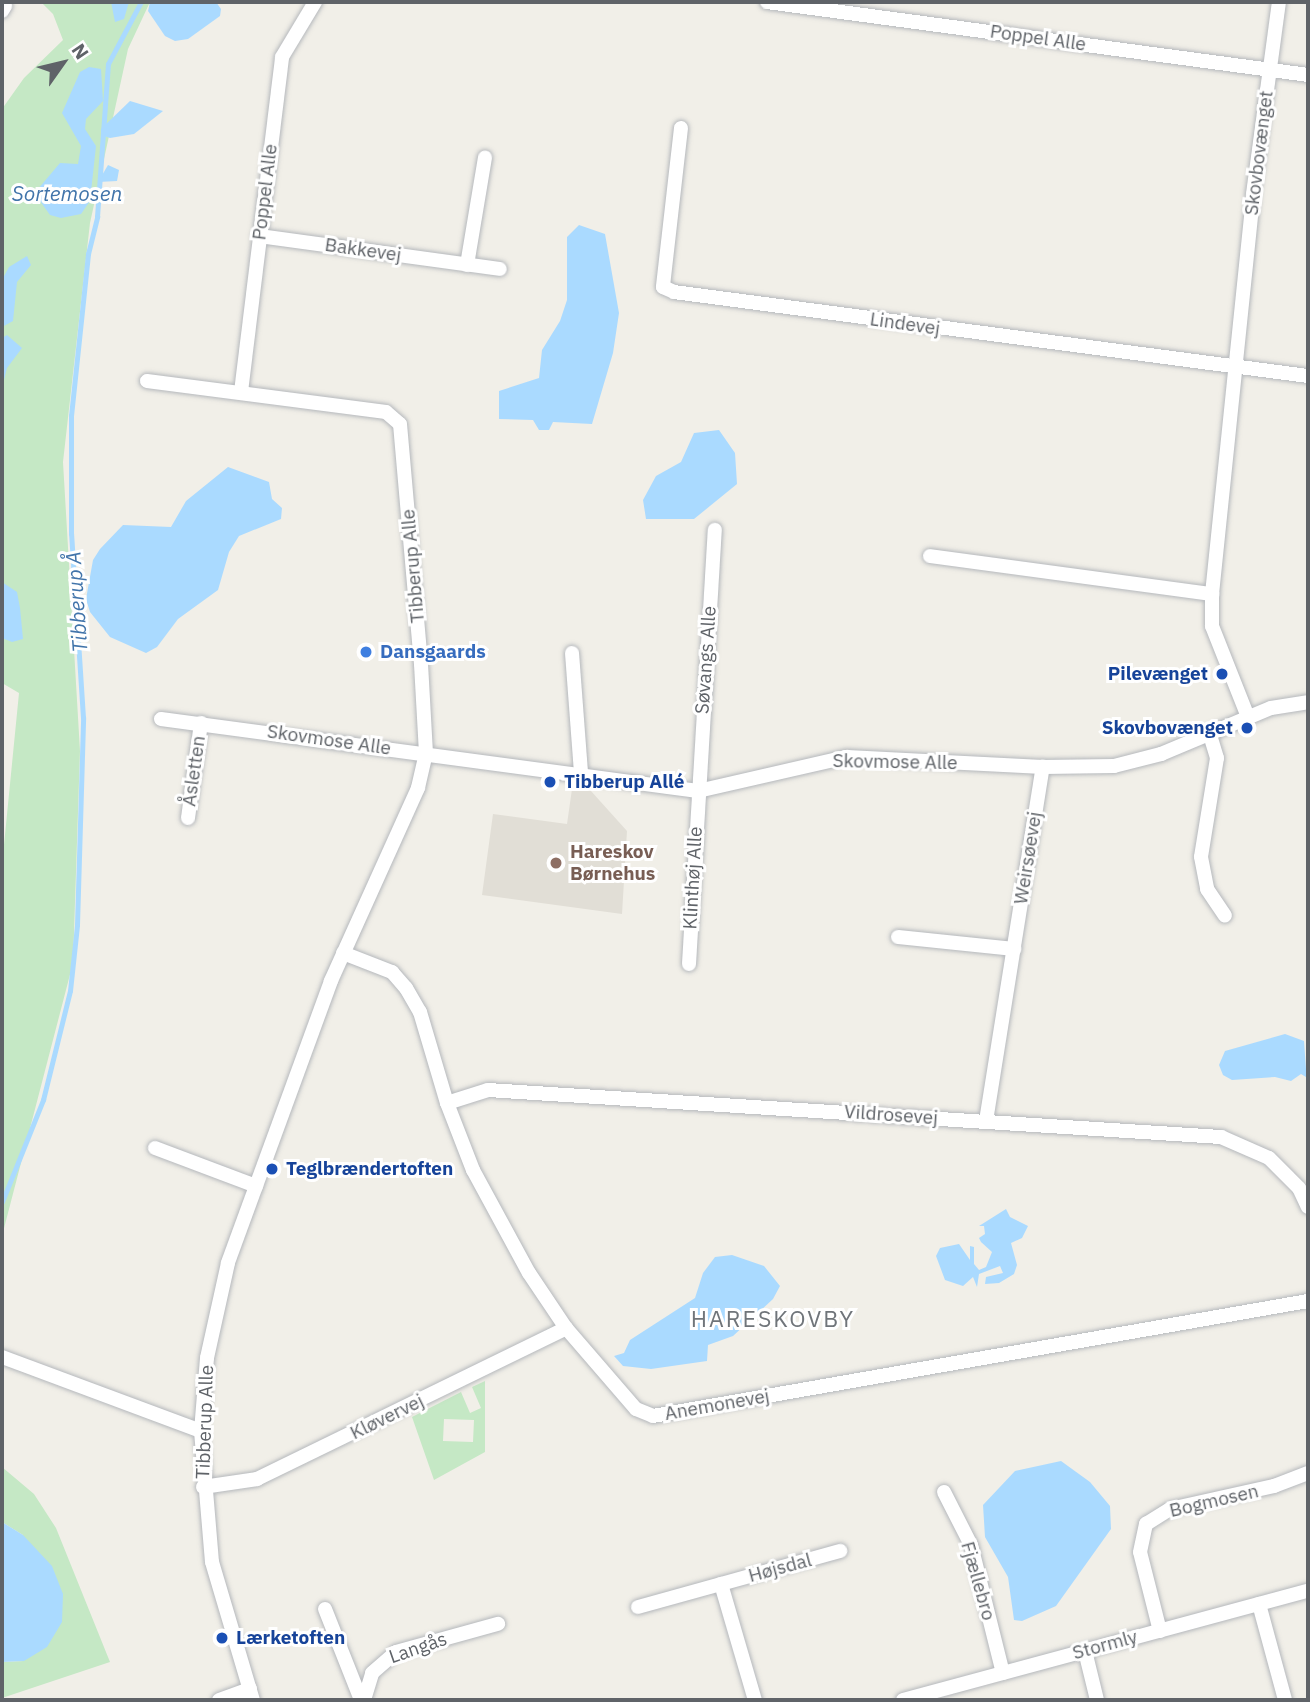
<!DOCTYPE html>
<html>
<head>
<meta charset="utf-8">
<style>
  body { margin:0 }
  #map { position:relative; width:1310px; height:1702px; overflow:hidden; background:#f1efe8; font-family:"IBM Plex Sans",sans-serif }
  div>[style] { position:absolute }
  .education>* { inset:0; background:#e1ded6 }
  .green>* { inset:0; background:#c5e8c5 }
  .water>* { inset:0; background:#aadaff }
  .stream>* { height:4.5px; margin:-2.25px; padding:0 2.25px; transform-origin:2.25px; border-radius:2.25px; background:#aadaff }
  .roads { filter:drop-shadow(0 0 2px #b5b8bc) drop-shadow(0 0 2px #b5b8bc) }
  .minor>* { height:14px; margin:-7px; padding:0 7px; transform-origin:7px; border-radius:7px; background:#fff }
  .dots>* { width:19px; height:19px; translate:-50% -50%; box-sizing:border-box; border:4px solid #fff; border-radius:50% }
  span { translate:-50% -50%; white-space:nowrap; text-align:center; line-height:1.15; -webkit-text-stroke:6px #fff; paint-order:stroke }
  .street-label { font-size:19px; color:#5f6368 }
  .shop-label { font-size:19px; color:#366cbe; font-weight:700 }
  .left { translate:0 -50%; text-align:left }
  .transit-label { font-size:19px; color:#164399; font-weight:700 }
  .right { translate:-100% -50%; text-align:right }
  .education-label { font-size:19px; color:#785e54; font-weight:700 }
  .water-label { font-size:21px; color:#4174aa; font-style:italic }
  .quarter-label { font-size:23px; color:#70757a; letter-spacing:2px }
  .frame { position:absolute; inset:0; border:4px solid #5f6368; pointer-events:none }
  .north { position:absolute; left:28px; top:28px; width:70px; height:70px; -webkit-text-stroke:5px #fff; paint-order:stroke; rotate:56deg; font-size:19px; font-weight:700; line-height:28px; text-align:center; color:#5f6368 }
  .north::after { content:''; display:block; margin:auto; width:24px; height:32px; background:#5f6368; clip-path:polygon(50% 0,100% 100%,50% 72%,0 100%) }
</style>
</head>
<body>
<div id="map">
  <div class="education">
    <div style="clip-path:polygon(572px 789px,591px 791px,627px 831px,622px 914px,482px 895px,493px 814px,567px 824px)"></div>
  </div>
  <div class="green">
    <div style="clip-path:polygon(41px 2px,150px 2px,128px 49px,90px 223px,63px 462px,80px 751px,73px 963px,2px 1236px,2px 865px,19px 693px,2px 683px,2px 109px,24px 78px,63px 40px,53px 14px)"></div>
    <div style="clip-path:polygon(evenodd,485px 1381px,485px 1452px,434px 1480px,412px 1417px,461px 1392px,470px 1413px,481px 1408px,472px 1387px,485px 1381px,444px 1419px,474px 1420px,473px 1442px,443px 1441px,444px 1419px)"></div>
    <div style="clip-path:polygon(2px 1467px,34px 1494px,56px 1528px,110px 1662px,2px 1698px,2px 1662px,24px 1661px,23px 1535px,2px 1522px)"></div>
  </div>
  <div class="water">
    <div style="clip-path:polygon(111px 2px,129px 2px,124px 19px,115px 22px)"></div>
    <div style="clip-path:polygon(150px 2px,216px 2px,221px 9px,220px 16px,188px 39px,175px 41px,165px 36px,148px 11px)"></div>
    <div style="clip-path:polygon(89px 67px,101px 69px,103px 101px,86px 119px,85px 129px,96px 146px,90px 201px,81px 214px,61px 218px,50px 215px,40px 201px,38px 189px,60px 163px,78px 164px,81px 146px,62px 113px,80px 72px)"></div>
    <div style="clip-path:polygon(130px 101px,163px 111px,134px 134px,110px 138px,101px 135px,101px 129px)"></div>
    <div style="clip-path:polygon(108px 165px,119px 170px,117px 181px,98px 182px)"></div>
    <div style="clip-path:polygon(579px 225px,605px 234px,619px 313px,613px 353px,592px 424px,553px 422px,549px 430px,539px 430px,533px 420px,499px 419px,499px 391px,539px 378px,542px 350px,560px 321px,567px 300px,567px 237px)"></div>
    <div style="clip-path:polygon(27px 256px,31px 265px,17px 282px,13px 321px,2px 327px,2px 280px,9px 267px)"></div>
    <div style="clip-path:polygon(7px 335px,22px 348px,7px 368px,2px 388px,2px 338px)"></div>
    <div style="clip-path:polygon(719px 430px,735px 453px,737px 484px,694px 519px,646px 519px,643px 500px,656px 476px,681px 462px,694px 433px)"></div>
    <div style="clip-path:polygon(228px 467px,269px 482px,272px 499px,282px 508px,281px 519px,239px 536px,229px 552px,218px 590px,178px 619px,157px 647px,146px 653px,110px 637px,90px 612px,86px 599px,93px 560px,100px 549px,123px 525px,171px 527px,186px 501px)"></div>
    <div style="clip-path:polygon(2px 582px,17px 592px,20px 608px,23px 639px,12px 642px,2px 638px)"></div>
    <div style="clip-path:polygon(1285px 1034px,1304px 1041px,1308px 1097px,1306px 1077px,1301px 1074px,1291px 1081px,1275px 1077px,1232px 1080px,1223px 1075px,1219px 1065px,1225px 1051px)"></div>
    <div style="clip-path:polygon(1006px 1209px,1010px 1217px,1028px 1226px,1022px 1238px,1011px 1243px,1017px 1265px,1014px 1274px,999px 1283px,985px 1284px,986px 1277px,1003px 1273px,1000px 1266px,979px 1274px,977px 1287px,973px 1277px,963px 1286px,945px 1280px,936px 1256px,940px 1248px,959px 1244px,970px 1260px,970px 1246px,974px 1247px,974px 1264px,979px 1270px,986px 1267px,992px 1252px,981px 1242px,979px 1238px,985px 1234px,984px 1226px,979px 1226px)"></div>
    <div style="clip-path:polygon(732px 1255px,764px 1266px,780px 1286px,773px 1299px,733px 1336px,708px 1345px,707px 1361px,651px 1369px,623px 1366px,614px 1356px,624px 1353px,630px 1340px,695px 1298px,703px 1273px,715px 1257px)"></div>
    <div style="clip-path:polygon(1061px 1461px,1090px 1482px,1110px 1506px,1111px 1529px,1056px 1606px,1022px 1621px,1014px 1620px,1008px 1577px,985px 1537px,983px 1505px,1015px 1471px)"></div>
    <div style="clip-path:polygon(2px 1522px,23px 1535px,52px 1566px,63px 1594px,62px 1622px,47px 1647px,24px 1661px,2px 1662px)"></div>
  </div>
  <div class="stream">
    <div style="left:2px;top:1202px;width:110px;rotate:-68.1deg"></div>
    <div style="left:43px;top:1100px;width:112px;rotate:-76.1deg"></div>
    <div style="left:70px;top:991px;width:66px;rotate:-83.9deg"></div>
    <div style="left:77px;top:925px;width:207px;rotate:-88.3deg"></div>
    <div style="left:83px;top:718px;width:184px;rotate:-93.7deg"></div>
    <div style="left:71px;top:534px;width:118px;rotate:-90deg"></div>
    <div style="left:71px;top:416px;width:163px;rotate:-84deg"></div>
    <div style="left:88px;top:254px;width:38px;rotate:-76deg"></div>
    <div style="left:97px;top:217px;width:153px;rotate:-85.9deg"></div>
    <div style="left:108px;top:64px;width:70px;rotate:-62deg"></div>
  </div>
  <div class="roads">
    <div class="minor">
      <div style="left:767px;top:2px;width:546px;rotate:7.68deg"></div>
      <div style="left:2px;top:11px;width:6px;rotate:-59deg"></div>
      <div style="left:681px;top:128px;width:160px;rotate:96.5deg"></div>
      <div style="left:663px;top:287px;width:12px;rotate:24deg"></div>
      <div style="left:674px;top:292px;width:640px;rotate:7.55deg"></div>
      <div style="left:259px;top:236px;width:243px;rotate:7.8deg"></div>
      <div style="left:467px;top:265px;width:109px;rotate:-80.5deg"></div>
      <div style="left:147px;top:381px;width:241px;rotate:7.4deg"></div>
      <div style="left:386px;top:412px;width:18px;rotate:41deg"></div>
      <div style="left:400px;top:424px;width:241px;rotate:85deg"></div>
      <div style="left:421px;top:664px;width:89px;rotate:86.8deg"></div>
      <div style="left:426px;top:753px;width:36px;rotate:103deg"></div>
      <div style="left:418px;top:788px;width:212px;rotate:114.3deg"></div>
      <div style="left:331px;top:981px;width:300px;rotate:110.1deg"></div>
      <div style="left:228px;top:1263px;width:97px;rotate:102.5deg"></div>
      <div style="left:207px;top:1358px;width:73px;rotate:94.7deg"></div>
      <div style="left:201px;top:1431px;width:131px;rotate:85.2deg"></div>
      <div style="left:212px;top:1562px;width:144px;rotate:73.5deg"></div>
      <div style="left:241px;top:392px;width:337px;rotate:-83deg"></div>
      <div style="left:282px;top:57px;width:64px;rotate:-59deg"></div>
      <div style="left:930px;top:556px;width:285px;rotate:7.7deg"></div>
      <div style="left:572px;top:653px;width:120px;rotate:85.7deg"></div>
      <div style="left:1248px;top:717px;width:98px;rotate:-111.6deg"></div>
      <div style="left:1212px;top:626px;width:32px;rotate:-90deg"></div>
      <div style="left:1212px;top:594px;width:402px;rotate:-84.1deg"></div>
      <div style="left:1253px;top:194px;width:194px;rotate:-82.3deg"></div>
      <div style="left:161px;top:719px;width:542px;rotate:7.64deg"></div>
      <div style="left:698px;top:791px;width:153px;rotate:-12.9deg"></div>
      <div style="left:847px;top:757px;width:196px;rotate:2.9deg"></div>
      <div style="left:1043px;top:767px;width:71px;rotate:-0.8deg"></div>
      <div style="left:1114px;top:766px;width:49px;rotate:-14.3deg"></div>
      <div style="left:1161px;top:754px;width:119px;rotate:-22.7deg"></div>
      <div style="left:1271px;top:708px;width:37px;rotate:-9deg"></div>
      <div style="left:1210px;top:735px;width:24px;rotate:73deg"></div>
      <div style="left:1217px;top:758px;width:100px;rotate:99.2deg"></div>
      <div style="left:1201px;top:857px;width:33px;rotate:79deg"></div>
      <div style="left:1207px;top:889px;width:32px;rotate:56deg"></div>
      <div style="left:188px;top:818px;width:96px;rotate:-82.2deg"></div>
      <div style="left:898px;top:937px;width:117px;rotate:5.9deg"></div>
      <div style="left:343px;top:953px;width:53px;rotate:21.2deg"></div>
      <div style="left:392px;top:972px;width:21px;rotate:49deg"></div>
      <div style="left:406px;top:988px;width:28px;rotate:60deg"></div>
      <div style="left:420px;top:1012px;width:95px;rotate:73.5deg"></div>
      <div style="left:447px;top:1103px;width:72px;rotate:68.8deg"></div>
      <div style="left:473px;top:1170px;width:117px;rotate:61.5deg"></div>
      <div style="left:529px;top:1273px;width:66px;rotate:56.1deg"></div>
      <div style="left:566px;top:1328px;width:107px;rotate:49.2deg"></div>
      <div style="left:636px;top:1409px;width:18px;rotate:22deg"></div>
      <div style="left:653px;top:1416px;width:665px;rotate:-9.96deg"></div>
      <div style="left:689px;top:964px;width:435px;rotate:-86.6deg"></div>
      <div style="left:447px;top:1103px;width:43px;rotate:-17.6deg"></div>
      <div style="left:488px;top:1090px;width:735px;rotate:3.67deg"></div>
      <div style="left:1221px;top:1137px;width:52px;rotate:23.6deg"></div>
      <div style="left:1269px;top:1158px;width:42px;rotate:45deg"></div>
      <div style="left:1299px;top:1188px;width:21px;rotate:65deg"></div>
      <div style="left:986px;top:1121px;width:359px;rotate:-80.9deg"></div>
      <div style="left:155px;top:1148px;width:108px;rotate:20.6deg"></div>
      <div style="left:2px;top:1357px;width:212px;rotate:20.4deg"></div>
      <div style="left:203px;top:1487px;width:55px;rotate:-8.4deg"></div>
      <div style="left:257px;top:1479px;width:344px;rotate:-26deg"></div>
      <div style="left:944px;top:1492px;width:59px;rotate:63deg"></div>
      <div style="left:971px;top:1545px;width:132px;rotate:76deg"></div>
      <div style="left:721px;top:1584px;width:121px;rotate:73.7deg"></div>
      <div style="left:1259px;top:1604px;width:99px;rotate:74.8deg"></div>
      <div style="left:638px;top:1607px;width:210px;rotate:-15.5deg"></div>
      <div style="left:325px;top:1609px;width:98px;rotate:68.4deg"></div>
      <div style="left:1160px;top:1631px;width:81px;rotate:-104.2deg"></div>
      <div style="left:1140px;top:1552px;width:29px;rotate:-78deg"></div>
      <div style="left:1146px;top:1524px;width:28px;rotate:-32deg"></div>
      <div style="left:1170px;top:1509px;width:107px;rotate:-12.5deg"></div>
      <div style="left:1274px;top:1486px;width:36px;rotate:-21deg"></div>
      <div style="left:1085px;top:1651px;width:50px;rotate:76.2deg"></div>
      <div style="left:219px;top:1700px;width:33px;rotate:-20deg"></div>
      <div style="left:364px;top:1700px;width:28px;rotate:-73deg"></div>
      <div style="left:372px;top:1673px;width:32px;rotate:-41deg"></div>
      <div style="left:396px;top:1652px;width:106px;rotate:-15.4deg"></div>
      <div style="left:903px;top:1700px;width:419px;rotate:-15.1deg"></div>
    </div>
  </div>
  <div class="dots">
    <div style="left:366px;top:652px;background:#3f7fe0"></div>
    <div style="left:1222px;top:674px;background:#1a4fb4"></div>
    <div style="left:1247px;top:728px;background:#1a4fb4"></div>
    <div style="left:550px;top:782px;background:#1a4fb4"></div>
    <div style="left:556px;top:863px;background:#8d6e63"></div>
    <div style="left:272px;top:1169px;background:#1a4fb4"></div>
    <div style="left:222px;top:1638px;background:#1a4fb4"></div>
  </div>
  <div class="street-label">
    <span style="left:1038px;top:38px;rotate:8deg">Poppel Alle</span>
    <span style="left:1259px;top:153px;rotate:-83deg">Skovbovænget</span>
    <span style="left:265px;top:192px;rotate:-83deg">Poppel Alle</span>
    <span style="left:363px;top:250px;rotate:8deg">Bakkevej</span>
    <span style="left:905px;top:324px;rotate:8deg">Lindevej</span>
    <span style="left:413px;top:566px;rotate:-95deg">Tibberup Alle</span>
    <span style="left:706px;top:660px;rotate:-86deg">Søvangs Alle</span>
    <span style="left:329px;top:740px;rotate:8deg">Skovmose Alle</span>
    <span style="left:895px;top:762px;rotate:1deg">Skovmose Alle</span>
    <span style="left:194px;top:771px;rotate:-82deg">Åsletten</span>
    <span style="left:1028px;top:858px;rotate:-81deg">Weirsøevej</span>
    <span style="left:693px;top:878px;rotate:-87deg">Klinthøj Alle</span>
    <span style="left:891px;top:1115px;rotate:4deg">Vildrosevej</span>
    <span style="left:717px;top:1405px;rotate:-10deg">Anemonevej</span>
    <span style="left:387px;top:1417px;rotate:-26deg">Kløvervej</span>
    <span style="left:205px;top:1422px;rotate:-88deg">Tibberup Alle</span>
    <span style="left:1214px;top:1501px;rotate:-13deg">Bogmosen</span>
    <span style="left:780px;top:1568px;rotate:-15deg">Højsdal</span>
    <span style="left:978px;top:1581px;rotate:74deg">Fjællebro</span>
    <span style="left:1105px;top:1645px;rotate:-15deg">Stormly</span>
    <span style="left:418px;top:1648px;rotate:-19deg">Langås</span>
  </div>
  <div class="shop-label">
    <span class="left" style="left:380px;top:652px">Dansgaards</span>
  </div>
  <div class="transit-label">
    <span class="right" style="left:1208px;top:674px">Pilevænget</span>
    <span class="right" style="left:1233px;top:728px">Skovbovænget</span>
    <span class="left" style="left:564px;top:782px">Tibberup Allé</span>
    <span class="left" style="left:286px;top:1169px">Teglbrændertoften</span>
    <span class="left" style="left:236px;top:1638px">Lærketoften</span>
  </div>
  <div class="education-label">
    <span class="left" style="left:570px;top:863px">Hareskov<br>Børnehus</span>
  </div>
  <div class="water-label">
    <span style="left:67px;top:193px">Sortemosen</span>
    <span style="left:76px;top:602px;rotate:-94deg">Tibberup Å</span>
  </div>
  <div class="quarter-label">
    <span style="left:773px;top:1318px">HARESKOVBY</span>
  </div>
  <div class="frame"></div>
  <div class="north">N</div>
</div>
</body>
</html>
